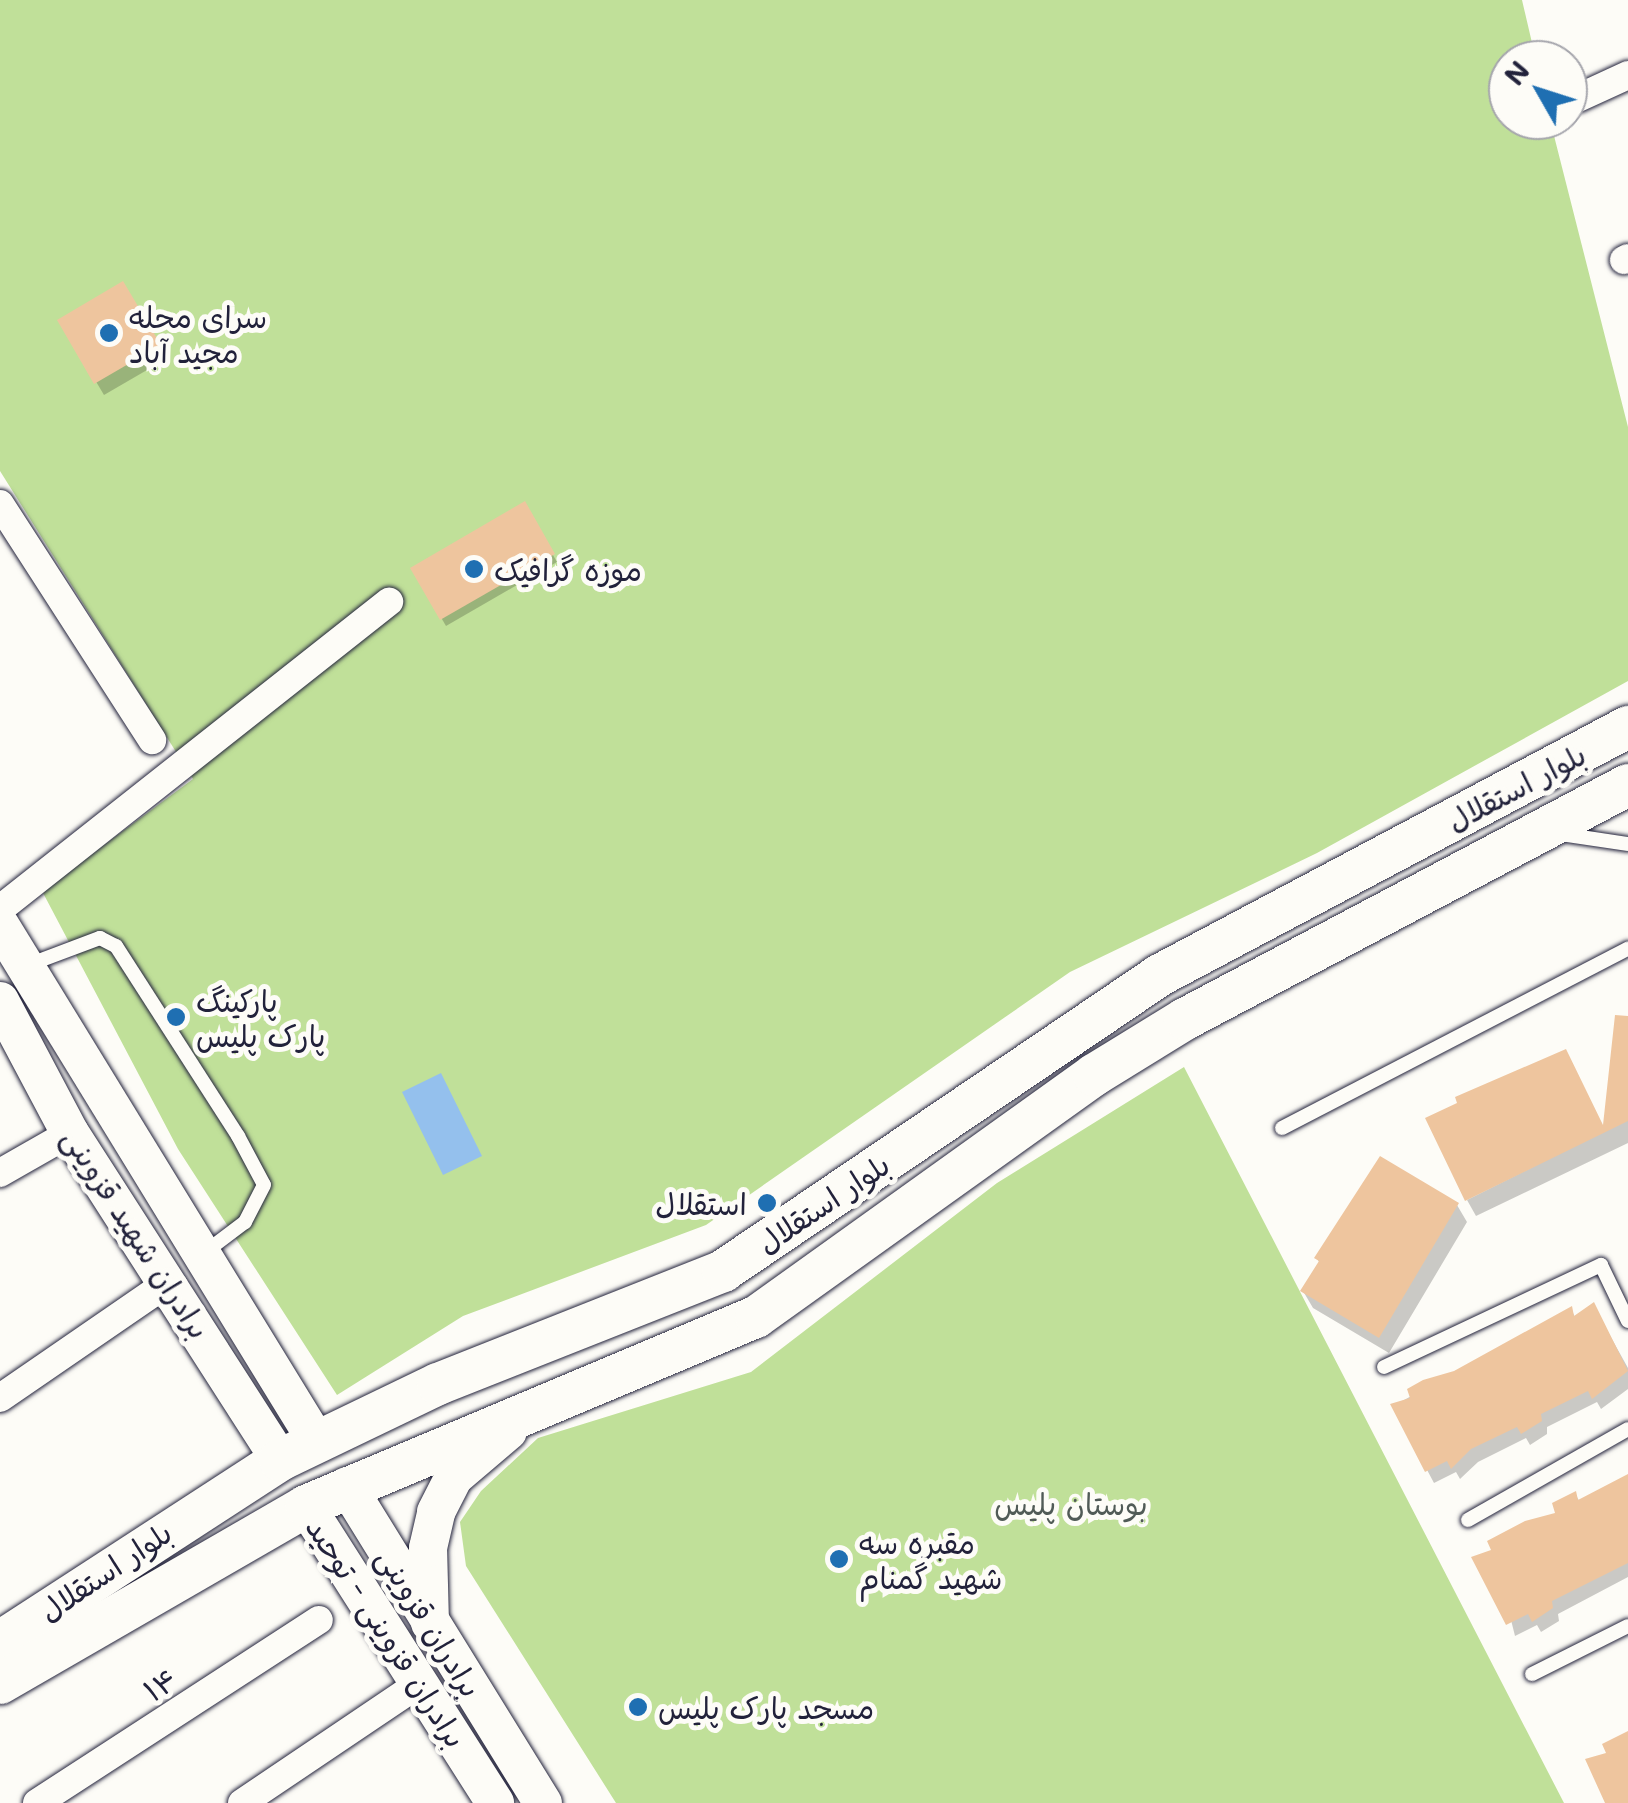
<!DOCTYPE html>
<html>
<head>
<meta charset="utf-8">
<style>
  body { margin:0 }
  #map { position:relative; width:1628px; height:1803px; overflow:hidden; background:#fdfcf7; font-family:Mali,"Playpen Sans Arabic",sans-serif }
  div>[style] { position:absolute }
  .green>* { inset:0; background:#c0e099 }
  .water>* { inset:0; background:#94c0ed }
  .shadow>* { inset:0; background:#0003 }
  .building>* { inset:0; background:#eec59e }
  .roads { filter:drop-shadow(0 0 2px #22223b) drop-shadow(0 0 2px #22223b) }
  .service>* { height:14px; margin:-7px; padding:0 7px; transform-origin:7px; border-radius:7px; background:#fdfcf7 }
  .minor>* { height:28px; margin:-14px; padding:0 14px; transform-origin:14px; border-radius:14px; background:#fdfcf7 }
  .secondary>* { height:38px; margin:-19px; padding:0 19px; transform-origin:19px; border-radius:19px; background:#fdfcf7 }
  .primary>* { height:42px; margin:-21px; padding:0 21px; transform-origin:21px; border-radius:21px; background:#fdfcf7 }
  .dots>* { width:28px; height:28px; translate:-50% -50%; box-sizing:border-box; border:5px solid #fdfcf7; border-radius:50% }
  span { translate:-50% -50%; white-space:nowrap; text-align:center; line-height:1.15; -webkit-text-stroke:10px #fdfcf7; paint-order:stroke }
  .poi-label { font-size:30px; color:#22223b }
  .left { translate:0 -50%; text-align:left }
  .right { translate:-100% -50%; text-align:right }
  .street-label { font-size:30px; color:#22223b }
  .park-label { font-size:30px; color:#515b57 }
  .north { position:absolute; left:1488px; top:40px; width:100px; height:100px; box-sizing:border-box; background:#fdfcf7; border:2px solid #a5a5ac; border-radius:50%; rotate:309deg; font-size:28px; font-weight:700; line-height:40px; text-align:center; color:#22223b }
  .north::after { content:''; display:block; margin:auto; width:35px; height:45px; background:#1f6fb2; clip-path:polygon(50% 0,100% 100%,50% 72%,0 100%) }
</style>
</head>
<body>
<div id="map">
  <div class="green">
    <div style="clip-path:polygon(0 0,1522px 0,1536px 60px,1508px 60px,1508px 120px,1550px 120px,1628px 427px,1628px 681px,1317px 853px,1070px 972px,706px 1225px,463px 1316px,337px 1395px,178px 1149px,42px 891px,193px 779px,0 471px)"></div>
    <div style="clip-path:polygon(1184px 1067px,1564px 1803px,616px 1803px,466px 1566px,460px 1522px,481px 1491px,538px 1438px,751px 1372px,997px 1183px)"></div>
  </div>
  <div class="water">
    <div style="clip-path:polygon(441px 1073px,482px 1156px,443px 1175px,402px 1092px)"></div>
  </div>
  <div class="shadow">
    <div style="clip-path:polygon(122px 284px,166px 359px,104px 395px,60px 321px)"></div>
    <div style="clip-path:polygon(524px 505px,557px 562px,446px 626px,413px 569px)"></div>
    <div style="clip-path:polygon(1628px 1036px,1628px 1143px,1476px 1216px,1467px 1200px,1604px 1131px)"></div>
    <div style="clip-path:polygon(1457px 1205px,1467px 1222px,1389px 1353px,1313px 1308px,1303px 1291px,1320px 1264px,1317px 1258px)"></div>
    <div style="clip-path:polygon(1593px 1305px,1628px 1368px,1628px 1389px,1601px 1409px,1597px 1402px,1547px 1427px,1547px 1434px,1530px 1445px,1526px 1438px,1478px 1462px,1460px 1479px,1456px 1472px,1434px 1483px,1393px 1406px,1571px 1309px,1575px 1317px)"></div>
    <div style="clip-path:polygon(1628px 1477px,1628px 1577px,1558px 1614px,1559px 1621px,1541px 1632px,1537px 1625px,1515px 1636px,1494px 1552px,1559px 1514px,1575px 1494px,1580px 1502px)"></div>
  </div>
  <div class="building">
    <div style="clip-path:polygon(123px 281px,161px 345px,94px 384px,57px 320px)"></div>
    <div style="clip-path:polygon(525px 501px,555px 554px,440px 620px,410px 568px)"></div>
    <div style="clip-path:polygon(1615px 1015px,1628px 1016px,1628px 1121px,1465px 1201px,1425px 1118px,1457px 1103px,1455px 1097px,1566px 1049px,1603px 1125px)"></div>
    <div style="clip-path:polygon(1380px 1156px,1459px 1203px,1379px 1338px,1300px 1291px,1319px 1261px,1314px 1258px)"></div>
    <div style="clip-path:polygon(1594px 1302px,1628px 1371px,1592px 1399px,1588px 1391px,1541px 1414px,1542px 1421px,1521px 1434px,1517px 1427px,1471px 1449px,1451px 1469px,1447px 1461px,1425px 1472px,1390px 1404px,1410px 1398px,1407px 1389px,1423px 1380px,1454px 1371px,1572px 1306px,1574px 1316px)"></div>
    <div style="clip-path:polygon(1628px 1474px,1628px 1563px,1552px 1601px,1553px 1608px,1532px 1622px,1528px 1614px,1506px 1625px,1471px 1557px,1491px 1550px,1487px 1541px,1525px 1521px,1555px 1513px,1552px 1503px,1576px 1491px,1578px 1500px)"></div>
    <div style="clip-path:polygon(1628px 1731px,1628px 1803px,1605px 1803px,1585px 1759px,1606px 1753px,1602px 1744px)"></div>
  </div>
  <div class="roads">
    <div class="service">
      <div style="left:1561px;top:834px;width:68px;rotate:8.5deg"></div>
      <div style="left:28px;top:965px;width:77px;rotate:-20.6deg"></div>
      <div style="left:100px;top:938px;width:18px;rotate:27deg"></div>
      <div style="left:116px;top:946px;width:226px;rotate:57.3deg"></div>
      <div style="left:238px;top:1136px;width:55px;rotate:62deg"></div>
      <div style="left:264px;top:1185px;width:42px;rotate:117.2deg"></div>
      <div style="left:245px;top:1222px;width:51px;rotate:142.9deg"></div>
      <div style="left:1282px;top:1128px;width:390px;rotate:-27.4deg"></div>
      <div style="left:1384px;top:1367px;width:240px;rotate:-25.2deg"></div>
      <div style="left:1601px;top:1265px;width:62px;rotate:64.3deg"></div>
      <div style="left:1468px;top:1520px;width:184px;rotate:-29.6deg"></div>
      <div style="left:1532px;top:1674px;width:107px;rotate:-26.6deg"></div>
    </div>
    <div class="minor">
      <div style="left:1578px;top:98px;width:55px;rotate:-24.7deg"></div>
      <div style="left:1624px;top:260px;width:4px;rotate:-27deg"></div>
      <div style="left:0;top:504px;width:281px;rotate:57.2deg"></div>
      <div style="left:0;top:909px;width:496px;rotate:-38.3deg"></div>
      <div style="left:0;top:1173px;width:81px;rotate:-29.7deg"></div>
      <div style="left:0;top:1398px;width:205px;rotate:-34.5deg"></div>
      <div style="left:37px;top:1803px;width:336px;rotate:-33deg"></div>
      <div style="left:242px;top:1803px;width:215px;rotate:-34deg"></div>
    </div>
    <div class="secondary">
      <div style="left:0;top:925px;width:606px;rotate:58.49deg"></div>
      <div style="left:0;top:1001px;width:149px;rotate:62.1deg"></div>
      <div style="left:70px;top:1133px;width:389px;rotate:57.3deg"></div>
      <div style="left:347px;top:1486px;width:373px;rotate:58.3deg"></div>
      <div style="left:306px;top:1506px;width:352px;rotate:57.5deg"></div>
      <div style="left:430px;top:1623px;width:75px;rotate:-91.5deg"></div>
      <div style="left:428px;top:1548px;width:37px;rotate:-77deg"></div>
      <div style="left:436px;top:1512px;width:39px;rotate:-63deg"></div>
      <div style="left:454px;top:1477px;width:71px;rotate:-40.4deg"></div>
    </div>
    <div class="primary">
      <div style="left:0;top:1642px;width:334px;rotate:-33deg"></div>
      <div style="left:280px;top:1460px;width:175px;rotate:-25.7deg"></div>
      <div style="left:438px;top:1384px;width:307px;rotate:-21.6deg"></div>
      <div style="left:723px;top:1271px;width:528px;rotate:-34.11deg"></div>
      <div style="left:1160px;top:975px;width:530px;rotate:-27.92deg"></div>
      <div style="left:0;top:1683px;width:354px;rotate:-30deg"></div>
      <div style="left:306px;top:1506px;width:488px;rotate:-22.8deg"></div>
      <div style="left:756px;top:1317px;width:416px;rotate:-35.6deg"></div>
      <div style="left:1094px;top:1075px;width:107px;rotate:-31.6deg"></div>
      <div style="left:1185px;top:1019px;width:501px;rotate:-27.84deg"></div>
    </div>
  </div>
  <div class="dots">
    <div style="left:109px;top:333px;background:#1f6fb2"></div>
    <div style="left:474px;top:569px;background:#1f6fb2"></div>
    <div style="left:176px;top:1017px;background:#1f6fb2"></div>
    <div style="left:767px;top:1203px;background:#1f6fb2"></div>
    <div style="left:839px;top:1559px;background:#1f6fb2"></div>
    <div style="left:638px;top:1707px;background:#1f6fb2"></div>
  </div>
  <div class="poi-label">
    <span class="left" style="left:129px;top:333px">سرای محله<br>مجید آباد</span>
    <span class="left" style="left:494px;top:569px">موزه گرافیک</span>
    <span class="left" style="left:196px;top:1017px">پارکینگ<br>پارک پلیس</span>
    <span class="right" style="left:747px;top:1203px">استقلال</span>
    <span class="left" style="left:859px;top:1559px">مقبره سه<br>شهید گمنام</span>
    <span class="left" style="left:658px;top:1707px">مسجد پارک پلیس</span>
  </div>
  <div class="street-label">
    <span style="left:1516px;top:787px;rotate:-28deg">بلوار استقلال</span>
    <span style="left:823px;top:1203px;rotate:-34deg">بلوار استقلال</span>
    <span style="left:137px;top:1233px;rotate:57deg">برادران شهید قزوینی</span>
    <span style="left:105px;top:1571px;rotate:-34deg">بلوار استقلال</span>
    <span style="left:430px;top:1622px;rotate:58deg">برادران قزوینی</span>
    <span style="left:387px;top:1632px;rotate:57deg">برادران قزوینی - توحید</span>
    <span style="left:160px;top:1684px;rotate:-33deg">۱۴</span>
  </div>
  <div class="park-label">
    <span style="left:1071px;top:1503px">بوستان پلیس</span>
  </div>
  <div class="north">N</div>
</div>
</body>
</html>
